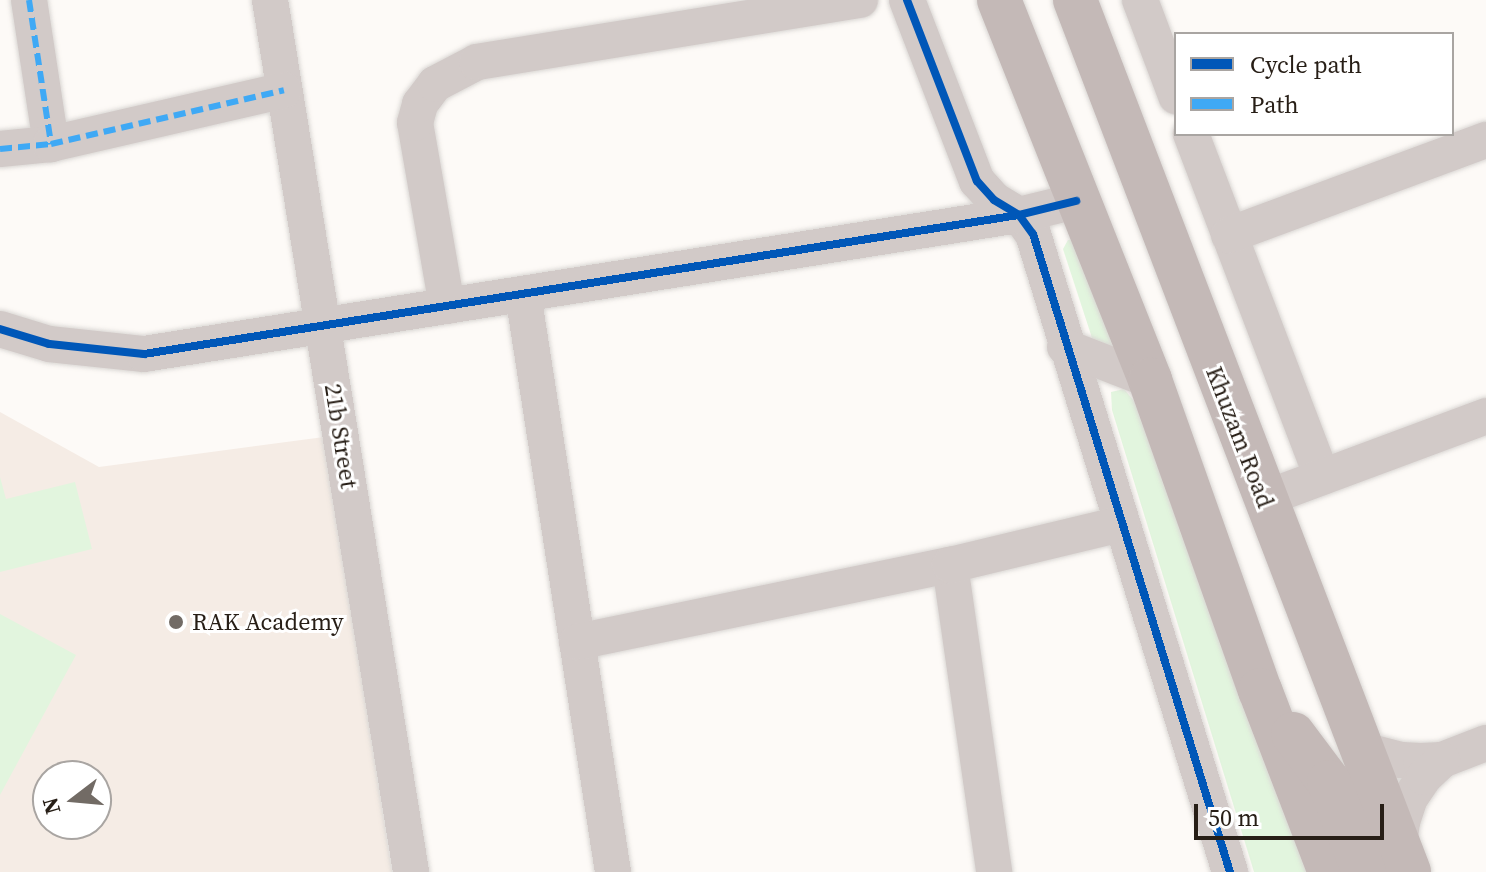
<!DOCTYPE html>
<html>
<head>
<meta charset="utf-8">
<style>
  body { margin:0 }
  #map { position:relative; width:1486px; height:872px; overflow:hidden; background:#fdfaf7; font-family:"Source Serif 4",serif }
  div>[style] { position:absolute }
  .built>* { inset:0; background:#f5ece5 }
  .green>* { inset:0; background:#e2f5de }
  .roads { filter:drop-shadow(0 0 2px #dad7d4) drop-shadow(0 0 2px #dad7d4) }
  .minor>* { height:36px; margin:-18px; padding:0 18px; transform-origin:18px; border-radius:18px; background:#d2cac8 }
  .major>* { height:44px; margin:-22px; padding:0 22px; transform-origin:22px; border-radius:22px; background:#c4b9b7 }
  .quiet>* { height:6px; margin-top:-3px; transform-origin:0; background:repeating-linear-gradient(90deg,#3fa9f5 0 12px,transparent 0 18px) }
  .cycleway>* { height:8px; margin:-4px; padding:0 4px; transform-origin:4px; border-radius:4px; background:#0057b8 }
  .dots>* { width:22px; height:22px; translate:-50% -50%; box-sizing:border-box; border:4px solid #fff; border-radius:50% }
  span { translate:-50% -50%; white-space:nowrap; text-align:center; line-height:1.15; -webkit-text-stroke:6px #fff; paint-order:stroke }
  .street-label { font-size:24px; color:#271e16 }
  .poi-label { font-size:24px; color:#271e16 }
  .left { translate:0 -50%; text-align:left }
  .legend { position:absolute; left:1174px; top:32px; width:280px; height:104px; box-sizing:border-box; background:#fff; border:2px solid #a9a5a2; margin:0; padding:10px 14px; list-style:none; font-size:24px; color:#271e16 }
  .legend li { display:flex; align-items:center; gap:16px; height:40px }
  .legend b { width:40px; border:2px solid #a9a5a2 }
  .north { position:absolute; left:32px; top:760px; width:80px; height:80px; box-sizing:border-box; background:#fff; border:2px solid #a9a5a2; border-radius:50%; rotate:254deg; font-size:22px; font-weight:700; line-height:32px; text-align:center; color:#271e16 }
  .north::after { content:''; display:block; margin:auto; width:28px; height:36px; background:#726b65; clip-path:polygon(50% 0,100% 100%,50% 72%,0 100%) }
  .scale { position:absolute; left:1194px; top:804px; width:190px; height:36px; box-sizing:border-box; border:4px solid #271e16; border-top:0; padding-left:10px; font-size:24px; line-height:28px; white-space:nowrap; color:#271e16; -webkit-text-stroke:6px #fff; paint-order:stroke }
</style>
</head>
<body>
<div id="map">
  <div class="built">
    <div style="clip-path:polygon(evenodd,0 412px,99px 467px,324px 437px,392px 872px,0 872px,0 412px,48px 776px,96px 776px,96px 824px,48px 824px,48px 776px)"></div>
  </div>
  <div class="green">
    <div style="clip-path:polygon(1068px 240px,1074px 240px,1119px 358px,1094px 344px,1063px 249px)"></div>
    <div style="clip-path:polygon(1124px 389px,1134px 401px,1313px 872px,1254px 872px,1112px 410px,1111px 392px)"></div>
    <div style="clip-path:polygon(0 477px,6px 499px,75px 482px,92px 549px,0 572px)"></div>
    <div style="clip-path:polygon(0 614px,76px 655px,0 795px)"></div>
  </div>
  <div class="roads">
    <div class="minor">
      <div style="left:29px;top:0;width:146px;rotate:81.3deg"></div>
      <div style="left:270px;top:0;width:883px;rotate:80.81deg"></div>
      <div style="left:907px;top:0;width:194px;rotate:68.9deg"></div>
      <div style="left:977px;top:181px;width:25px;rotate:48deg"></div>
      <div style="left:994px;top:200px;width:29px;rotate:31deg"></div>
      <div style="left:1019px;top:215px;width:24px;rotate:54deg"></div>
      <div style="left:1033px;top:234px;width:668px;rotate:72.84deg"></div>
      <div style="left:1140px;top:0;width:103px;rotate:69.4deg"></div>
      <div style="left:1191px;top:134px;width:367px;rotate:69.1deg"></div>
      <div style="left:0;top:149px;width:51px;rotate:-5.6deg"></div>
      <div style="left:51px;top:144px;width:239px;rotate:-13deg"></div>
      <div style="left:1229px;top:235px;width:274px;rotate:-20.3deg"></div>
      <div style="left:523px;top:294px;width:585px;rotate:81.15deg"></div>
      <div style="left:447px;top:306px;width:186px;rotate:-99.9deg"></div>
      <div style="left:415px;top:123px;width:20px;rotate:-75deg"></div>
      <div style="left:420px;top:104px;width:25px;rotate:-53deg"></div>
      <div style="left:435px;top:84px;width:47px;rotate:-27.6deg"></div>
      <div style="left:477px;top:62px;width:388px;rotate:-9.2deg"></div>
      <div style="left:0;top:329px;width:51px;rotate:17deg"></div>
      <div style="left:49px;top:344px;width:96px;rotate:6deg"></div>
      <div style="left:144px;top:354px;width:886px;rotate:-9.03deg"></div>
      <div style="left:1019px;top:215px;width:59px;rotate:-13.8deg"></div>
      <div style="left:1065px;top:347px;width:91px;rotate:21.2deg"></div>
      <div style="left:1263px;top:499px;width:238px;rotate:-20.4deg"></div>
      <div style="left:950px;top:565px;width:310px;rotate:81.8deg"></div>
      <div style="left:577px;top:642px;width:381px;rotate:-11.7deg"></div>
      <div style="left:950px;top:565px;width:176px;rotate:-13.5deg"></div>
      <div style="left:1362px;top:750px;width:40px;rotate:14.4deg"></div>
      <div style="left:1401px;top:760px;width:20px;rotate:3deg"></div>
      <div style="left:1421px;top:761px;width:21px;rotate:-3deg"></div>
      <div style="left:1442px;top:760px;width:47px;rotate:-21.1deg"></div>
      <div style="left:1399px;top:846px;width:24px;rotate:-83deg"></div>
      <div style="left:1402px;top:822px;width:25px;rotate:-72deg"></div>
      <div style="left:1410px;top:798px;width:25px;rotate:-56deg"></div>
      <div style="left:1424px;top:777px;width:25px;rotate:-43deg"></div>
    </div>
    <div class="major">
      <div style="left:999px;top:0;width:409px;rotate:68.3deg"></div>
      <div style="left:1150px;top:380px;width:329px;rotate:70.5deg"></div>
      <div style="left:1260px;top:690px;width:195px;rotate:69deg"></div>
      <div style="left:1075px;top:0;width:934px;rotate:69.04deg"></div>
      <div style="left:1293px;top:734px;width:60px;rotate:53.1deg"></div>
      <div style="left:1329px;top:782px;width:97px;rotate:68.7deg"></div>
    </div>
  </div>
  <div class="quiet">
    <div style="left:29px;top:0;width:146px;rotate:81.3deg"></div>
    <div style="left:0;top:149px;width:51px;rotate:-5.6deg"></div>
    <div style="left:51px;top:144px;width:239px;rotate:-13deg"></div>
  </div>
  <div class="cycleway">
    <div style="left:907px;top:0;width:194px;rotate:68.9deg"></div>
    <div style="left:977px;top:181px;width:25px;rotate:48deg"></div>
    <div style="left:994px;top:200px;width:29px;rotate:31deg"></div>
    <div style="left:1019px;top:215px;width:24px;rotate:54deg"></div>
    <div style="left:1033px;top:234px;width:668px;rotate:72.84deg"></div>
    <div style="left:0;top:329px;width:51px;rotate:17deg"></div>
    <div style="left:49px;top:344px;width:96px;rotate:6deg"></div>
    <div style="left:144px;top:354px;width:886px;rotate:-9.03deg"></div>
    <div style="left:1019px;top:215px;width:59px;rotate:-13.8deg"></div>
  </div>
  <div class="dots">
    <div style="left:176px;top:622px;background:#726b65"></div>
  </div>
  <div class="street-label">
    <span style="left:341px;top:436px;rotate:81deg">21b Street</span>
    <span style="left:1240px;top:437px;rotate:69deg">Khuzam Road</span>
  </div>
  <div class="poi-label">
    <span class="left" style="left:192px;top:622px">RAK Academy</span>
  </div>
  <ul class="legend">
  <li><b style="height:10px;background:#0057b8"></b>Cycle path</li>
  <li><b style="height:10px;background:#3fa9f5"></b>Path</li>
  </ul>
  <div class="north">N</div>
  <div class="scale">50 m</div>
</div>
</body>
</html>
